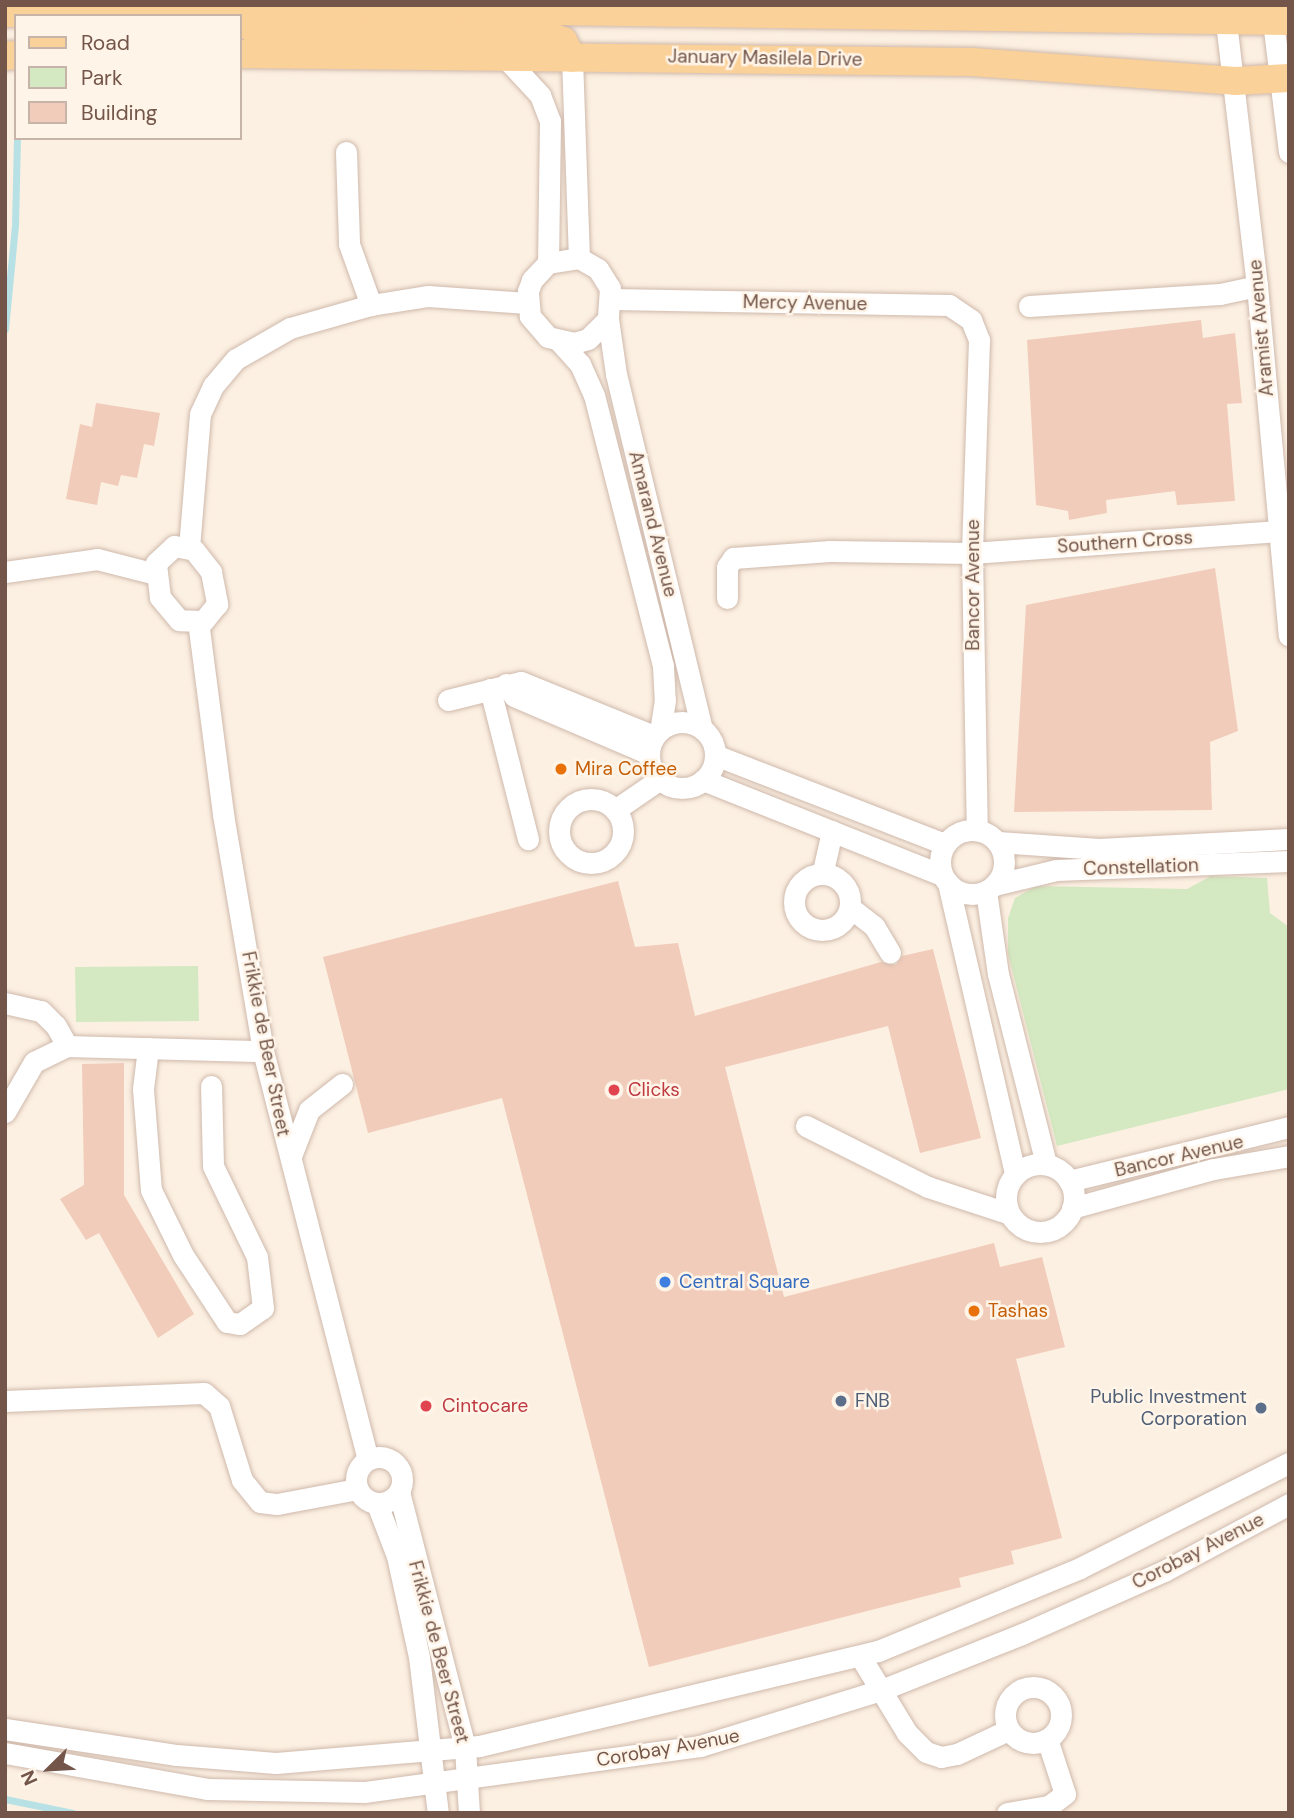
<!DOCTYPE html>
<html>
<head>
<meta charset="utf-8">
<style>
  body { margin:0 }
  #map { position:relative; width:1294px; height:1818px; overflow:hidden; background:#fcf0e2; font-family:"DM Sans",sans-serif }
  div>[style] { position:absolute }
  .green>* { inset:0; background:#d4e9c1 }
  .stream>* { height:7px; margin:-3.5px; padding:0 3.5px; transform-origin:3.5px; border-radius:3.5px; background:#b7e1e5 }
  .building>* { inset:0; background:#f1ccba }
  .roads { filter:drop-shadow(0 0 2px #cfb9ac) drop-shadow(0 0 2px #cfb9ac) }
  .minor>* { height:21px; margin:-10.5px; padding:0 10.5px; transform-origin:10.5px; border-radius:10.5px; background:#fff }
  .minor>.ring { margin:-10.5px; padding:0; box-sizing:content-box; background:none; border:21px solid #fff; border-radius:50% }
  .major>* { height:28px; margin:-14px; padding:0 14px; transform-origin:14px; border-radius:14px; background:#fbd19a }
  .dots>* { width:19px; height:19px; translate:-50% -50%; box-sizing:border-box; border:4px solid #fff4e8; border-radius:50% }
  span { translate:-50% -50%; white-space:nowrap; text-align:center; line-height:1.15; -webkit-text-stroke:5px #fff4e8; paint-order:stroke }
  .street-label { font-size:19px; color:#735549 }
  .food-label { font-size:19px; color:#c56008 }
  .left { translate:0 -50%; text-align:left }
  .health-label { font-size:19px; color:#be3a42 }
  .shop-label { font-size:19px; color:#366cbe }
  .service-label { font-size:19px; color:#4e5e75 }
  .right { translate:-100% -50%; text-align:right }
  .frame { position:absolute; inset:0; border:7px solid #735549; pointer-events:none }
  .legend { position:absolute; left:14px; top:14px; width:228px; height:126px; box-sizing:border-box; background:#fff4e8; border:2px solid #c7b4a8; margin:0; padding:9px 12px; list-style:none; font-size:21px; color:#735549 }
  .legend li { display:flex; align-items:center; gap:14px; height:35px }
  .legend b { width:35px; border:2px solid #c7b4a8 }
  .north { position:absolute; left:14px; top:1734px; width:70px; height:70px; -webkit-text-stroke:5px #fff4e8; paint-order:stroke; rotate:246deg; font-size:19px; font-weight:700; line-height:28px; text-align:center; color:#735549 }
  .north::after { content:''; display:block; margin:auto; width:24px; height:32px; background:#735549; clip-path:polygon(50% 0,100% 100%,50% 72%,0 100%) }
</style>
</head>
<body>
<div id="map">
  <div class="green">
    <div style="clip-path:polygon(1211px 876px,1267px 878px,1270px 913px,1289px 927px,1289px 1089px,1057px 1146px,1008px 954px,1008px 918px,1015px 898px,1036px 886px,1187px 889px)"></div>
    <div style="clip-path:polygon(198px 966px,199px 1021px,76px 1022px,75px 967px)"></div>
  </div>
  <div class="stream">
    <div style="left:5px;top:329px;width:103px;rotate:-84.5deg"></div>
    <div style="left:15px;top:226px;width:88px;rotate:-88.7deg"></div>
    <div style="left:5px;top:1799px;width:69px;rotate:11.6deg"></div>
  </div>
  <div class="building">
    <div style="clip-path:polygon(1201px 320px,1203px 338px,1235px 333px,1242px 403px,1227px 404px,1235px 501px,1177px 505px,1175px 491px,1106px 500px,1107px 513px,1069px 520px,1068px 511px,1036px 505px,1027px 340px)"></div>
    <div style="clip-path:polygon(96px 403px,160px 413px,154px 446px,144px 444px,137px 478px,121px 475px,118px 486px,101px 482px,97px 505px,66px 499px,80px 424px,92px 427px)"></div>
    <div style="clip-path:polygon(1215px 568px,1238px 731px,1210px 742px,1212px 810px,1014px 812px,1026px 605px)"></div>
    <div style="clip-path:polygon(618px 881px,635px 947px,678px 943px,695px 1016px,881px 962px,896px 965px,902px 956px,933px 949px,981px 1138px,920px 1153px,888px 1026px,725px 1067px,784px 1297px,994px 1243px,1000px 1267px,1042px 1257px,1065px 1347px,1016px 1359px,1062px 1538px,1011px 1551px,1014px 1564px,959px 1578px,961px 1587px,649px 1667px,502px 1098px,368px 1133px,323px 957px)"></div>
    <div style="clip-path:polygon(124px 1063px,124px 1195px,194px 1314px,158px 1338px,99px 1233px,86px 1240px,60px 1199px,84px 1185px,82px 1064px)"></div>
  </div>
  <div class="roads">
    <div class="minor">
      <div style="left:1224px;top:5px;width:283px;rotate:83.3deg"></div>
      <div style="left:1257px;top:286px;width:351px;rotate:84.8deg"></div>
      <div style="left:1271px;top:5px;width:148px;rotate:83deg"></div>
      <div style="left:502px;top:54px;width:56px;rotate:47.2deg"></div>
      <div style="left:540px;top:95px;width:28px;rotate:69deg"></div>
      <div style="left:550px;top:121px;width:142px;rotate:90.8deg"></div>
      <div style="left:572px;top:58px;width:200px;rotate:88deg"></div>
      <div style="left:346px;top:152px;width:92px;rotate:88.1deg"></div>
      <div style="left:349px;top:244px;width:65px;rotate:70.2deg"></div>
      <div style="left:612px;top:299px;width:337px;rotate:1deg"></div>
      <div style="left:949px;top:305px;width:27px;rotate:34deg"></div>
      <div style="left:971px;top:320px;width:22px;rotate:68deg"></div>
      <div style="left:979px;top:340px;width:213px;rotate:91.9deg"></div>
      <div style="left:972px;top:553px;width:277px;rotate:89deg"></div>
      <div style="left:1029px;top:306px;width:191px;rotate:-3.6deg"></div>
      <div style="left:1220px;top:294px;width:38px;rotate:-12deg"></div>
      <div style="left:608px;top:319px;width:28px;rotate:135deg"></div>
      <div style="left:588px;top:339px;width:15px;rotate:164deg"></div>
      <div style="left:574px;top:343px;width:27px;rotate:-167deg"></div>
      <div style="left:548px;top:337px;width:28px;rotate:-131deg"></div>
      <div style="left:530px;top:316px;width:25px;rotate:-95deg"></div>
      <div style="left:528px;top:291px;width:12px;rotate:-70deg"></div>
      <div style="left:532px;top:280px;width:23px;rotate:-47deg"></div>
      <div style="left:548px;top:263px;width:31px;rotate:-9deg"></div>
      <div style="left:579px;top:258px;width:22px;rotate:30deg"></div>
      <div style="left:598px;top:269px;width:22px;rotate:58deg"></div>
      <div style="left:610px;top:288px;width:31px;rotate:94deg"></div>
      <div style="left:608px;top:319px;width:56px;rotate:81.7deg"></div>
      <div style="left:616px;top:374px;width:365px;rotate:76.4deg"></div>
      <div style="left:560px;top:342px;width:30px;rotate:48deg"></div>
      <div style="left:580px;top:364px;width:34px;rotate:66deg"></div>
      <div style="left:594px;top:395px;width:280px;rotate:75.7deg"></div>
      <div style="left:663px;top:666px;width:34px;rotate:87deg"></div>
      <div style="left:665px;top:700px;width:30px;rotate:99deg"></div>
      <div style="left:174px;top:546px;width:20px;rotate:11deg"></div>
      <div style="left:194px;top:550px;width:28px;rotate:52deg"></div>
      <div style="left:211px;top:572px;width:33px;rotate:79deg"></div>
      <div style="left:217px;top:604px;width:22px;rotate:129deg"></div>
      <div style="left:203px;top:621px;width:24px;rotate:-178deg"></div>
      <div style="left:179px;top:620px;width:30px;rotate:-130deg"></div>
      <div style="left:160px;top:597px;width:34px;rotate:-97deg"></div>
      <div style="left:156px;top:563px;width:25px;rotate:-43deg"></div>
      <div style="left:189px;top:548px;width:134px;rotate:-85.3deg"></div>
      <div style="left:200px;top:414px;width:31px;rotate:-65deg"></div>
      <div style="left:213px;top:386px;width:35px;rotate:-50deg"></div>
      <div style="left:236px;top:359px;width:62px;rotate:-29.9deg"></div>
      <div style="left:290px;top:328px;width:84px;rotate:-15.9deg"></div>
      <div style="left:371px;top:305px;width:58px;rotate:-9deg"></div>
      <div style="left:428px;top:296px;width:99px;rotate:4deg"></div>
      <div style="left:5px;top:572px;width:93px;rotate:-8deg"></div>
      <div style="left:97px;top:559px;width:61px;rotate:14.3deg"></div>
      <div style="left:727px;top:598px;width:31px;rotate:-90deg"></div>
      <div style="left:727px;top:567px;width:11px;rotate:-56deg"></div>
      <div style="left:733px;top:558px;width:97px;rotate:-4.1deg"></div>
      <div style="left:830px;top:551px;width:142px;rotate:0.8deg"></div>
      <div style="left:972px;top:553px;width:308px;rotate:-4.1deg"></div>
      <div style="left:198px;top:621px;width:195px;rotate:82.6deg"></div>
      <div style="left:223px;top:814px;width:240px;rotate:80.4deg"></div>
      <div style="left:263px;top:1051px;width:421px;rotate:75.6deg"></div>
      <div style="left:506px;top:684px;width:14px;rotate:56deg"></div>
      <div style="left:514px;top:696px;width:147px;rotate:23.2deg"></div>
      <div style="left:490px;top:689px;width:155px;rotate:75.8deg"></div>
      <div style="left:448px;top:700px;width:75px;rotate:-13.9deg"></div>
      <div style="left:521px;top:682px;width:144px;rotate:22.1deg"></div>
      <div class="ring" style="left:649px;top:722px;width:45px;height:45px"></div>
      <div style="left:715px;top:755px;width:247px;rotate:21.2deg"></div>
      <div style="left:703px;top:780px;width:257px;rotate:21.7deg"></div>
      <div class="ring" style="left:559px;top:799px;width:43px;height:43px"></div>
      <div style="left:615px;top:810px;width:55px;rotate:-34.6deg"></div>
      <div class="ring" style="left:940px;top:830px;width:43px;height:43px"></div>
      <div style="left:998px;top:842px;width:101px;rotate:4deg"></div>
      <div style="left:1099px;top:849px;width:190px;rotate:-3deg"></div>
      <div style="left:823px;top:871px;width:41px;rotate:-77.3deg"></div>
      <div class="ring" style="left:794px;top:874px;width:35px;height:35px"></div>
      <div style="left:948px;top:883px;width:299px;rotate:77deg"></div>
      <div style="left:994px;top:885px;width:64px;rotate:-13.6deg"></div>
      <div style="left:1056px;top:870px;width:233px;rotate:-2.2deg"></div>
      <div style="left:986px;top:891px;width:84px;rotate:81.8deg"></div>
      <div style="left:998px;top:974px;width:196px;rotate:75.8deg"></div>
      <div style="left:852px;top:909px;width:28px;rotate:38deg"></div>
      <div style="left:874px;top:926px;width:31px;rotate:59deg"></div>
      <div style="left:5px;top:1003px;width:37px;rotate:13deg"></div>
      <div style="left:41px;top:1011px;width:21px;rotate:45deg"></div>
      <div style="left:56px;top:1026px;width:23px;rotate:61deg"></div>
      <div style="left:148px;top:1048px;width:41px;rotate:97deg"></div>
      <div style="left:143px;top:1089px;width:101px;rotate:85.5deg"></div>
      <div style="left:151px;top:1190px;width:72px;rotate:63.8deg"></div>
      <div style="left:183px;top:1255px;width:80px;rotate:56.7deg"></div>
      <div style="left:227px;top:1322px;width:13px;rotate:9deg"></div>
      <div style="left:240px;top:1324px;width:28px;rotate:-35deg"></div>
      <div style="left:263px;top:1308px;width:51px;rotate:-96.7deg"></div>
      <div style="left:257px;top:1257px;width:101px;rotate:-115.8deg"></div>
      <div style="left:213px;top:1166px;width:80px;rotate:-91.4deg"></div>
      <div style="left:5px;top:1112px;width:58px;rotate:-59.9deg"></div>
      <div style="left:34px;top:1062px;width:37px;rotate:-26deg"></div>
      <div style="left:67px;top:1046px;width:196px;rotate:1.5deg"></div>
      <div style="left:806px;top:1126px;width:136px;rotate:26.6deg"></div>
      <div style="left:928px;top:1187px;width:86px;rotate:18.2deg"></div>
      <div style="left:291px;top:1156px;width:49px;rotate:-68.6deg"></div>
      <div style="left:309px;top:1110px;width:42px;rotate:-38.2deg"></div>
      <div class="ring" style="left:1006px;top:1164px;width:47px;height:47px"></div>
      <div style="left:1069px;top:1181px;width:227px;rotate:-13.8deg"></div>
      <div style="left:1072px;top:1208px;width:147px;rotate:-15.4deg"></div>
      <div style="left:1214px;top:1169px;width:76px;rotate:-9.8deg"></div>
      <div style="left:5px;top:1401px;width:199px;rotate:-2.3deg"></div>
      <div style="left:204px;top:1393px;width:20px;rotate:41deg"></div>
      <div style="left:219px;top:1406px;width:77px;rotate:72.7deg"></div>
      <div style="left:242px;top:1480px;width:28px;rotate:51deg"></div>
      <div style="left:260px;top:1502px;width:17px;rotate:7deg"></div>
      <div style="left:277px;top:1504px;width:81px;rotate:-10.6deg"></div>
      <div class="ring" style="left:356px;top:1457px;width:25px;height:25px"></div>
      <div style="left:399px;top:1492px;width:264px;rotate:75.5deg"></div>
      <div style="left:465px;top:1748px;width:65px;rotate:86.5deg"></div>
      <div style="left:377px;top:1504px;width:56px;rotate:69deg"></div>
      <div style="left:397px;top:1556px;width:103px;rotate:77.7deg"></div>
      <div style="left:419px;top:1657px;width:157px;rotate:83.1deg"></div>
      <div style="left:860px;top:1656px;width:90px;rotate:58.6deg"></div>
      <div style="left:907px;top:1733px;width:27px;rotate:45deg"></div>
      <div style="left:926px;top:1752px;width:16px;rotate:18deg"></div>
      <div style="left:941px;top:1757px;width:16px;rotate:-11deg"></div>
      <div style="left:957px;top:1754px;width:56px;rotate:-25.2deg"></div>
      <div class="ring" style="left:1005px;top:1687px;width:35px;height:35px"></div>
      <div style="left:5px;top:1729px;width:174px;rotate:8.6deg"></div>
      <div style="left:177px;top:1755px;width:99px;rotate:4.6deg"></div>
      <div style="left:276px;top:1763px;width:204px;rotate:-4.8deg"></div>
      <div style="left:479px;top:1746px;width:410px;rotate:-13.4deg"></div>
      <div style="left:878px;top:1651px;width:218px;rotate:-22.3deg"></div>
      <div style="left:1080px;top:1568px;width:234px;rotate:-26.7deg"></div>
      <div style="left:5px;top:1753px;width:205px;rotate:10.1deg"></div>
      <div style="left:207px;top:1789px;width:158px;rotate:1.1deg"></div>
      <div style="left:365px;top:1792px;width:338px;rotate:-7.8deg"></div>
      <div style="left:700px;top:1746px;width:189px;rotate:-17.2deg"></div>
      <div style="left:881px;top:1690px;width:152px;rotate:-21.7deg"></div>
      <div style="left:1022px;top:1634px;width:155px;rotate:-23.9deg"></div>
      <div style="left:1164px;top:1571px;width:142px;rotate:-28.2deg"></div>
      <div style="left:1007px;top:1813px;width:43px;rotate:-9.5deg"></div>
      <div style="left:1049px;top:1806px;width:20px;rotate:-37deg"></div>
      <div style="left:1065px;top:1794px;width:58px;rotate:-108.1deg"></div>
    </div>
    <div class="major">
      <div style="left:5px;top:13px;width:480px;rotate:-0.4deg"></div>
      <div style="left:485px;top:10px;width:804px;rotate:0.78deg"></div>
      <div style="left:253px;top:29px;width:285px;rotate:0.6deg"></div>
      <div style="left:538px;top:32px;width:27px;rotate:20deg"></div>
      <div style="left:563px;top:41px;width:19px;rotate:62deg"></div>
      <div style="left:240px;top:54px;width:732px;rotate:0.63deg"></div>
      <div style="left:972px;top:62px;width:264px;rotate:4.1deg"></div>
      <div style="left:1235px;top:81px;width:54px;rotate:-3.2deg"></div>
      <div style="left:5px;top:56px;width:11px;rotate:-5deg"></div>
    </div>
  </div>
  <div class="dots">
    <div style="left:561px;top:769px;background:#e8710a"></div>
    <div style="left:614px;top:1090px;background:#e0444e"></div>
    <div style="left:665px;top:1282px;background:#3f7fe0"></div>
    <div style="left:974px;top:1311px;background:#e8710a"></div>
    <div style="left:841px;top:1401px;background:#5c6f8a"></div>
    <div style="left:426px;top:1406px;background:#e0444e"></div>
    <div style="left:1261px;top:1408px;background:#5c6f8a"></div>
  </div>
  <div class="street-label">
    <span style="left:765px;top:58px;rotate:1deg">January Masilela Drive</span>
    <span style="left:805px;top:303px;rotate:1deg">Mercy Avenue</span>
    <span style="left:1261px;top:328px;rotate:-95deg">Aramist Avenue</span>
    <span style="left:653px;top:524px;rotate:76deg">Amarand Avenue</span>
    <span style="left:1125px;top:542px;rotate:-4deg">Southern Cross</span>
    <span style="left:973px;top:585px;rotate:-90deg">Bancor Avenue</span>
    <span style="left:1141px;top:867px;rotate:-2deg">Constellation</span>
    <span style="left:266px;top:1044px;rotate:79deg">Frikkie de Beer Street</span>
    <span style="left:1179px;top:1156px;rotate:-13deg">Bancor Avenue</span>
    <span style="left:1198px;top:1551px;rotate:-27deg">Corobay Avenue</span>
    <span style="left:439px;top:1652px;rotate:75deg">Frikkie de Beer Street</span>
    <span style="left:668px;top:1748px;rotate:-10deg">Corobay Avenue</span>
  </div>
  <div class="food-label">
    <span class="left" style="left:575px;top:769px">Mira Coffee</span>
    <span class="left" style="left:988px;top:1311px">Tashas</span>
  </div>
  <div class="health-label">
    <span class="left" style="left:628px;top:1090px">Clicks</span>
    <span class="left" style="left:442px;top:1406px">Cintocare</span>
  </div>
  <div class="shop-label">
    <span class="left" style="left:679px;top:1282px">Central Square</span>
  </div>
  <div class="service-label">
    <span class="right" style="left:1247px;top:1408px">Public Investment<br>Corporation</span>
    <span class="left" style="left:855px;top:1401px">FNB</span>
  </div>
  <div class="frame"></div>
  <ul class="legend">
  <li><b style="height:9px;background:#fbd19a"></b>Road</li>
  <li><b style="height:19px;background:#d4e9c1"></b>Park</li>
  <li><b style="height:19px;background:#f1ccba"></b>Building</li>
  </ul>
  <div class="north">N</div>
</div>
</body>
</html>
